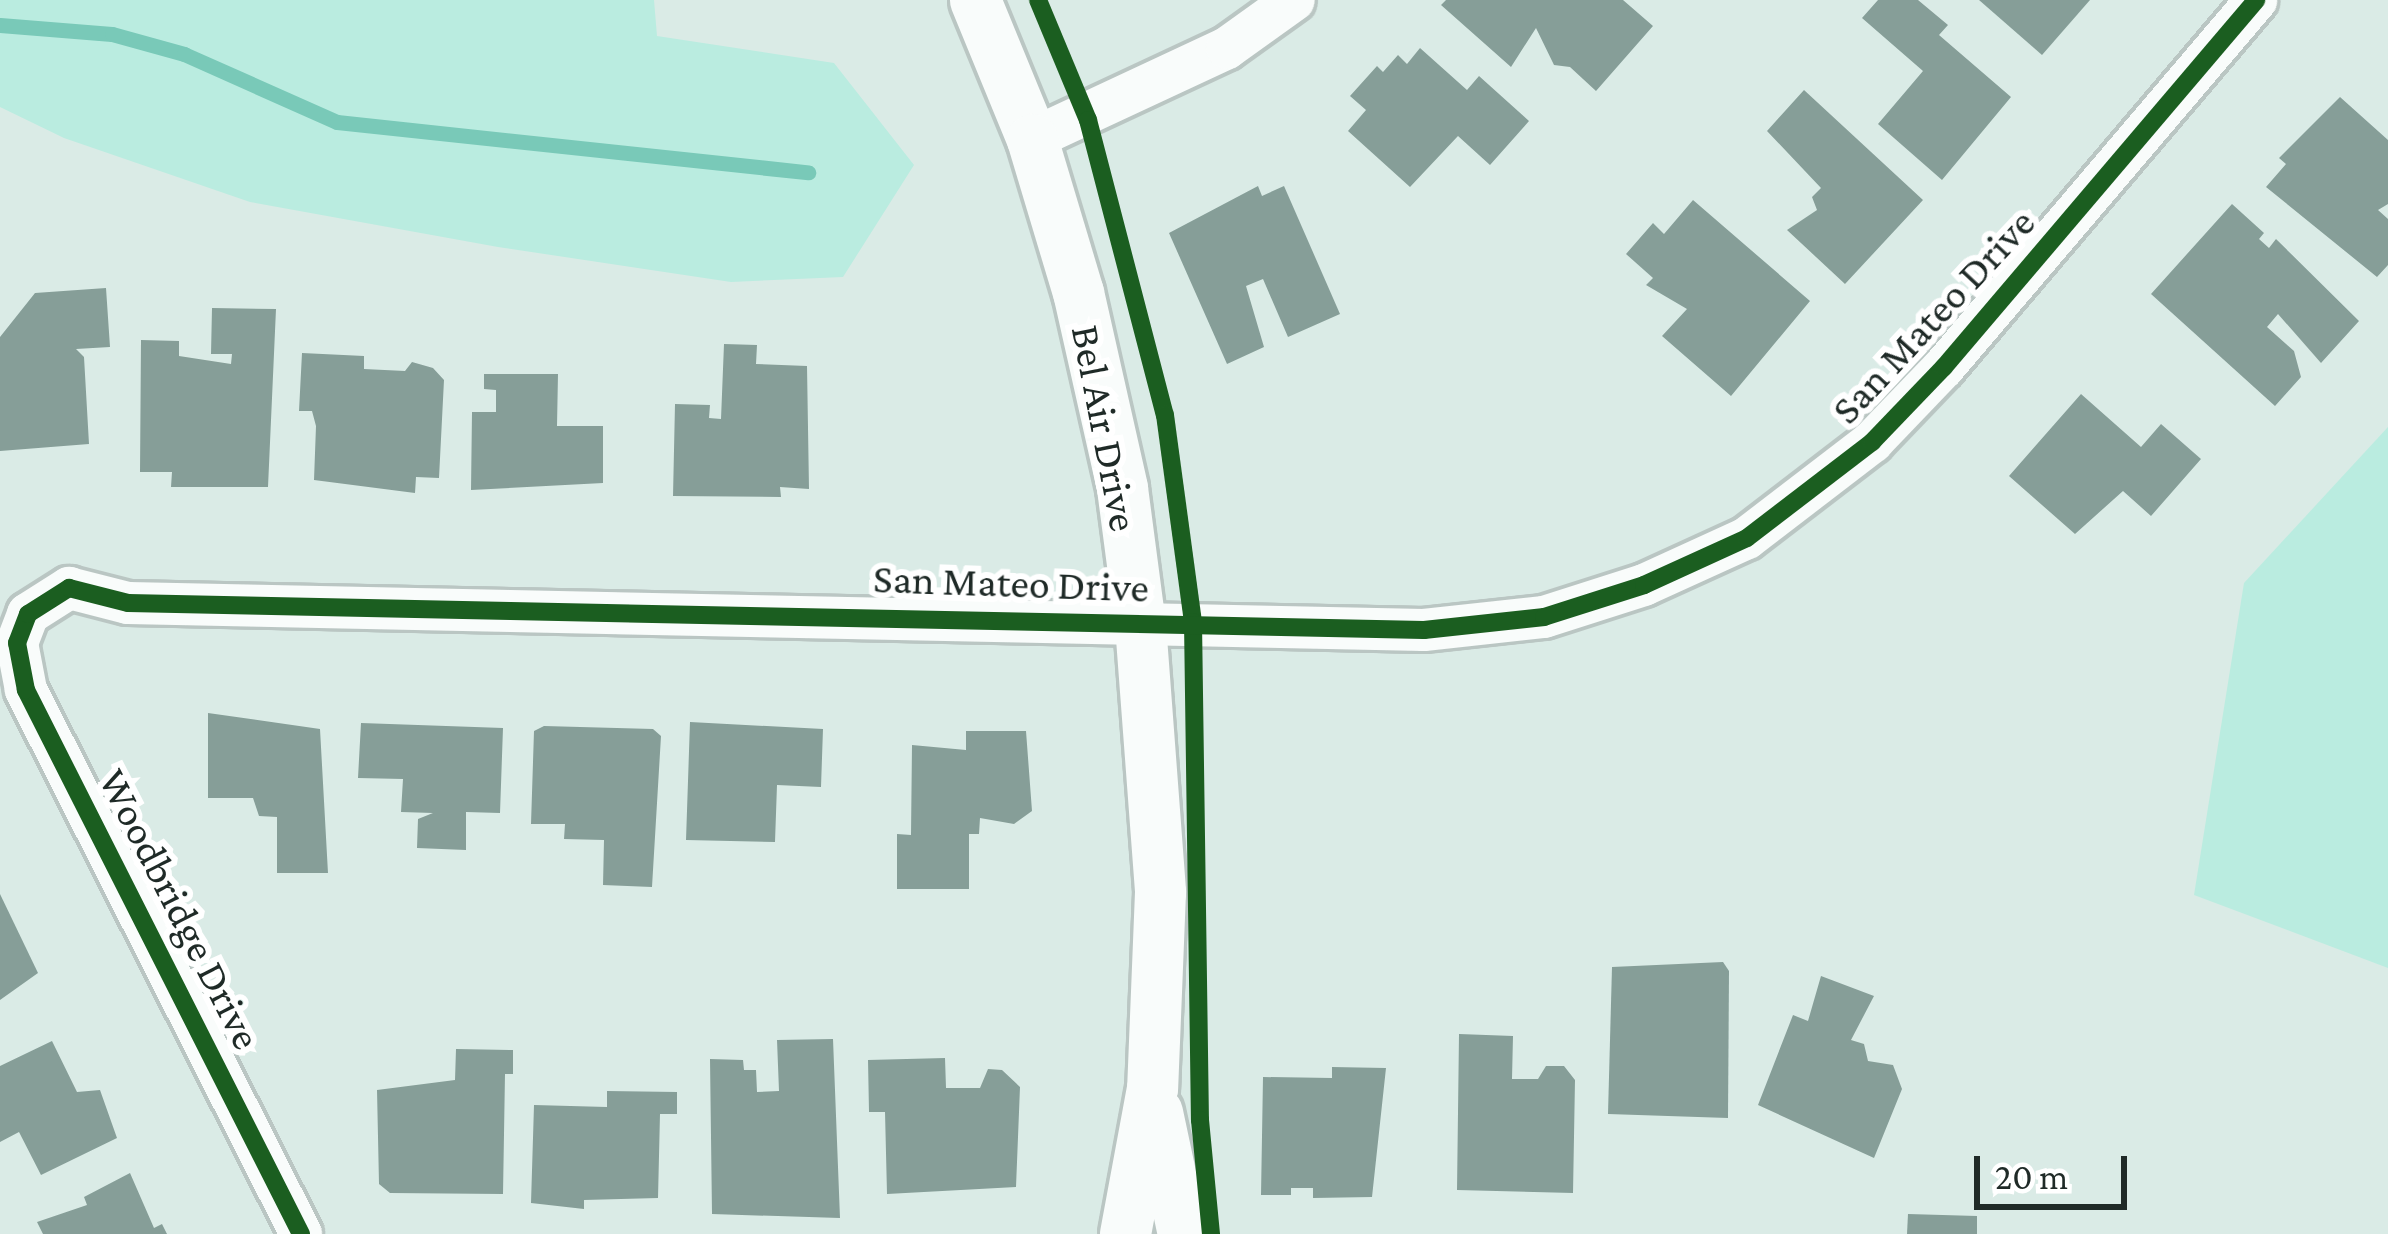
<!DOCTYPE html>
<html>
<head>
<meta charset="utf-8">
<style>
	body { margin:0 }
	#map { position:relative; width:2388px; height:1234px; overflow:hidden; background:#daebe6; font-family:"Crimson Pro",serif }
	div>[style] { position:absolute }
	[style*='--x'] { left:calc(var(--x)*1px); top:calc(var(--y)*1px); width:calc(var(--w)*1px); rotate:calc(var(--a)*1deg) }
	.green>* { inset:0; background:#baece0 }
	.stream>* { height:15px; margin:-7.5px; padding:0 7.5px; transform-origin:7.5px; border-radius:7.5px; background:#79c9b8 }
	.building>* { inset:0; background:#869e98 }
	.roads { filter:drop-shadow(3px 0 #bac6c3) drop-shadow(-3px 0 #bac6c3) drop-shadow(0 3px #bac6c3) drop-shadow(0 -3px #bac6c3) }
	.minor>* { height:42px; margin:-21px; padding:0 21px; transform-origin:21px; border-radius:21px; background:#f9fcfb }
	.tertiary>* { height:51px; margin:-25.5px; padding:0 25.5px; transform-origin:25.5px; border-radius:25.5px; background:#f9fcfb }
	.cycleway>* { height:18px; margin:-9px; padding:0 9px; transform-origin:9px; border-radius:9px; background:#1b5e20 }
	span { translate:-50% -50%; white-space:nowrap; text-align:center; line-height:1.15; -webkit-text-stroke:12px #fff; paint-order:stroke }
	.street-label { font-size:42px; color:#1f2a27 }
	.scale { position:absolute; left:1974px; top:1156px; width:153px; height:54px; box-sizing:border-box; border:6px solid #1f2a27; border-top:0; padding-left:15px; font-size:36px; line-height:42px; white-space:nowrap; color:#1f2a27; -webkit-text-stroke:9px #fff; paint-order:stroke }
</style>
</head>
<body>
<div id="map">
	<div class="green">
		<i style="clip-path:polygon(0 0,654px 0,657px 36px,834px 63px,914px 165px,843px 277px,731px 282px,498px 247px,250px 202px,64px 138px,0 107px)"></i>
		<i style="clip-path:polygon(2388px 427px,2388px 968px,2194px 895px,2244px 583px)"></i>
	</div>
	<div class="stream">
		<i style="--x:0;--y:25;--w:112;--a:4.6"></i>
		<i style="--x:112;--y:34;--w:75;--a:15.5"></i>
		<i style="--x:184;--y:54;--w:167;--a:24"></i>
		<i style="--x:337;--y:122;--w:474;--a:6.1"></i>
	</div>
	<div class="building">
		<i style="clip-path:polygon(1446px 0,1623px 0,1653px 26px,1596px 91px,1570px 67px,1554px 65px,1536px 28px,1511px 67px,1441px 5px)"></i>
		<i style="clip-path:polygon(1878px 0,1918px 0,1948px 25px,1939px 35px,2011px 97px,1942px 180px,1878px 124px,1923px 71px,1862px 18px)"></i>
		<i style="clip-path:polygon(1979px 0,2090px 0,2042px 55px)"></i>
		<i style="clip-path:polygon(1420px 48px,1467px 90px,1479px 76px,1529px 121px,1490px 165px,1458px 136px,1410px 187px,1348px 131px,1366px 110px,1350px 96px,1377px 66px,1383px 72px,1398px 55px,1407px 64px)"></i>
		<i style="clip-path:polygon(1804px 90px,1923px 200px,1845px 284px,1787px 230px,1817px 210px,1812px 197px,1821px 188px,1767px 131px)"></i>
		<i style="clip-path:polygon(2340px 97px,2388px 140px,2388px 204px,2378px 210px,2388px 219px,2388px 265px,2377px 277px,2266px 187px,2286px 164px,2279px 158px)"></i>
		<i style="clip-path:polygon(1258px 186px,1262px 196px,1284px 186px,1340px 314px,1288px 337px,1263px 279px,1246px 286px,1264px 347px,1227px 364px,1169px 233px)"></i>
		<i style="clip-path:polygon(1693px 200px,1810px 301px,1731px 396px,1662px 336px,1687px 309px,1646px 285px,1653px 278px,1626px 254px,1653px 223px,1664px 234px)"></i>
		<i style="clip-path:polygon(2232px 204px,2264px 233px,2259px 239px,2269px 248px,2276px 239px,2359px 321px,2321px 363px,2278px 314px,2267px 327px,2294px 351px,2301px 377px,2275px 406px,2151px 294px)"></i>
		<i style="clip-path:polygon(106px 288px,110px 347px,76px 349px,84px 357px,89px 444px,0 451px,0 337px,35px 293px)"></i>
		<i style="clip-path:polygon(212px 308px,276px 309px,268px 487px,171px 487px,172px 472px,140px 472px,141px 340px,179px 341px,179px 356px,231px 364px,232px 354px,211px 354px)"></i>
		<i style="clip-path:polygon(724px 344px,757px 345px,756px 364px,807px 366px,809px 489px,780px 487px,781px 497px,673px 496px,675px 404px,710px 405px,709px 418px,721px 419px)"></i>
		<i style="clip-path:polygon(302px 353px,364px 356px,364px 369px,405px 371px,412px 362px,433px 368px,444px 380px,439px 478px,416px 477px,415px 493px,314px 480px,316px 426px,312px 411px,299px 411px)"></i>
		<i style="clip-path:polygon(484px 374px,558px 374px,557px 426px,603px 426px,603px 483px,471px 490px,472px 412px,496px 412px,496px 390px,484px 389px)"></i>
		<i style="clip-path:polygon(2081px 394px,2141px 447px,2161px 424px,2201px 459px,2151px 516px,2123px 491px,2075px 534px,2009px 476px)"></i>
		<i style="clip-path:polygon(208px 713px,320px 729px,328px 873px,277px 873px,277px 817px,259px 816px,253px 798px,208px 798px)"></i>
		<i style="clip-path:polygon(690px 722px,823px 729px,821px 787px,777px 785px,775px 842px,686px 840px)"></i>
		<i style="clip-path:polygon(361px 723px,503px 728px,500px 813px,466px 812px,466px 850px,417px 848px,418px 819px,433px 813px,401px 812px,403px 779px,358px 778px)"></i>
		<i style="clip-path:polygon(544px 726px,653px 729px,661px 736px,652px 887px,603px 885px,604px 840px,564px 839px,565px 824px,531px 824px,534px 731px)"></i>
		<i style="clip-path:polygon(966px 731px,1026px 731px,1032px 811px,1014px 824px,980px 818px,979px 834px,969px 834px,969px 889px,897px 889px,897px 834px,911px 835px,912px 745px,966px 750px)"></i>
		<i style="clip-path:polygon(0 894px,38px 973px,0 1000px)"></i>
		<i style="clip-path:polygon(1723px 962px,1729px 971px,1728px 1118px,1608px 1114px,1612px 967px)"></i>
		<i style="clip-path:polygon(1821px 976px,1874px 996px,1851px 1040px,1864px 1044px,1868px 1061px,1893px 1065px,1902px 1089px,1874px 1158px,1758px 1105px,1793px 1015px,1808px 1021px)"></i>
		<i style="clip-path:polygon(1459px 1034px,1513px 1036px,1512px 1079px,1538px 1079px,1546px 1066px,1564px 1066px,1575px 1080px,1573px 1193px,1457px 1190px)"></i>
		<i style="clip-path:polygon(833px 1039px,840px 1218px,712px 1214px,710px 1059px,743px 1060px,744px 1070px,756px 1070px,757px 1092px,779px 1091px,777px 1040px)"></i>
		<i style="clip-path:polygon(52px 1041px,77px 1092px,100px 1090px,117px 1138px,41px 1175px,19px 1132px,0 1142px,0 1066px)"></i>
		<i style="clip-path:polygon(456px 1049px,513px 1050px,513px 1074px,505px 1074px,503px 1194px,390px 1193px,379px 1184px,377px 1090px,455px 1080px)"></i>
		<i style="clip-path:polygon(945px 1058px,946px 1088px,980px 1088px,988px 1069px,1002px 1070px,1020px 1087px,1016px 1187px,887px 1194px,885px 1112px,869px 1112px,868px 1060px)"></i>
		<i style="clip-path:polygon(1332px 1067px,1386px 1068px,1372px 1197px,1313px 1198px,1313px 1188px,1291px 1188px,1291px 1195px,1261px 1195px,1263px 1077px,1332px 1078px)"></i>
		<i style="clip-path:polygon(607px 1091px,677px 1092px,677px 1114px,660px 1114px,658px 1198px,584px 1200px,584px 1209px,531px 1203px,534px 1105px,607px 1107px)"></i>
		<i style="clip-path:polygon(130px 1173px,154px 1228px,162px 1224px,167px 1234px,43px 1234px,37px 1222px,87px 1205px,84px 1197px)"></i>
		<i style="clip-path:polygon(1908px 1214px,1977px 1216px,1977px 1234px,1907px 1234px)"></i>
	</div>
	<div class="roads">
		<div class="minor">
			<i style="--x:1032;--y:139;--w:215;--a:-25"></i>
			<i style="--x:1227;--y:48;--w:82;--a:-35.6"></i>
			<i style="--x:301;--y:1234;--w:610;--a:-116.82"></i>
			<i style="--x:26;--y:690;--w:48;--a:-100.8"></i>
			<i style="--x:17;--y:643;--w:31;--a:-69"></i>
			<i style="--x:28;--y:614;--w:49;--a:-32.4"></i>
			<i style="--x:69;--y:588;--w:61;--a:14.3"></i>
			<i style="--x:128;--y:603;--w:1296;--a:1.19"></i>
			<i style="--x:1424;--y:630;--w:121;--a:-6.2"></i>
			<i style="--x:1544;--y:617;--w:105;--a:-17.7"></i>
			<i style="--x:1644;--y:585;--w:113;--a:-24.5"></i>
			<i style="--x:1747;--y:538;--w:158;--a:-37.5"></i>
			<i style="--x:1872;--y:442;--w:104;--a:-46.2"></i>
			<i style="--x:1944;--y:367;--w:482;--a:-49.6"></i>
		</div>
		<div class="tertiary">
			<i style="--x:975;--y:0;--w:150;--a:67.7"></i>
			<i style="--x:1032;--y:139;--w:160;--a:73.3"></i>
			<i style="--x:1078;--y:292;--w:201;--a:77.3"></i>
			<i style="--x:1122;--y:488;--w:137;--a:82.5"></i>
			<i style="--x:1140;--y:624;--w:269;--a:85.7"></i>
			<i style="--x:1160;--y:892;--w:196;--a:92.3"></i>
			<i style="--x:1152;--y:1088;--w:148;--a:100.5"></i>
			<i style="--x:1157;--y:1112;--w:125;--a:78"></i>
		</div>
	</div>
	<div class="cycleway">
		<i style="--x:1038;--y:0;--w:130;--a:67.4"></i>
		<i style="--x:1088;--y:120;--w:305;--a:75.4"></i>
		<i style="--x:1165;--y:415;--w:209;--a:82.3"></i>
		<i style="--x:1193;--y:622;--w:498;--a:89.2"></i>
		<i style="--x:1200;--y:1120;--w:115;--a:84.5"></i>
		<i style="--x:301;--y:1234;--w:610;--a:-116.82"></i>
		<i style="--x:26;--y:690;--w:48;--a:-100.8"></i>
		<i style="--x:17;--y:643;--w:31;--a:-69"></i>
		<i style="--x:28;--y:614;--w:49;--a:-32.4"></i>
		<i style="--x:69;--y:588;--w:61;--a:14.3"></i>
		<i style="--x:128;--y:603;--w:1296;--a:1.19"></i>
		<i style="--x:1424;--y:630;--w:121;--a:-6.2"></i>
		<i style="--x:1544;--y:617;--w:105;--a:-17.7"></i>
		<i style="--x:1644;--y:585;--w:113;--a:-24.5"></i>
		<i style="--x:1747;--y:538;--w:158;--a:-37.5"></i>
		<i style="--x:1872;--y:442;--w:104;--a:-46.2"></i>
		<i style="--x:1944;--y:367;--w:482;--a:-49.6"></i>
	</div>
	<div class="street-label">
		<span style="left:1933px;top:316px;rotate:-47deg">San Mateo Drive</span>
		<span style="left:1105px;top:428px;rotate:79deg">Bel Air Drive</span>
		<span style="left:1011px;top:583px;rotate:2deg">San Mateo Drive</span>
		<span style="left:180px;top:909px;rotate:63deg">Woodbridge Drive</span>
	</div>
	<div class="scale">20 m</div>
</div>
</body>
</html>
